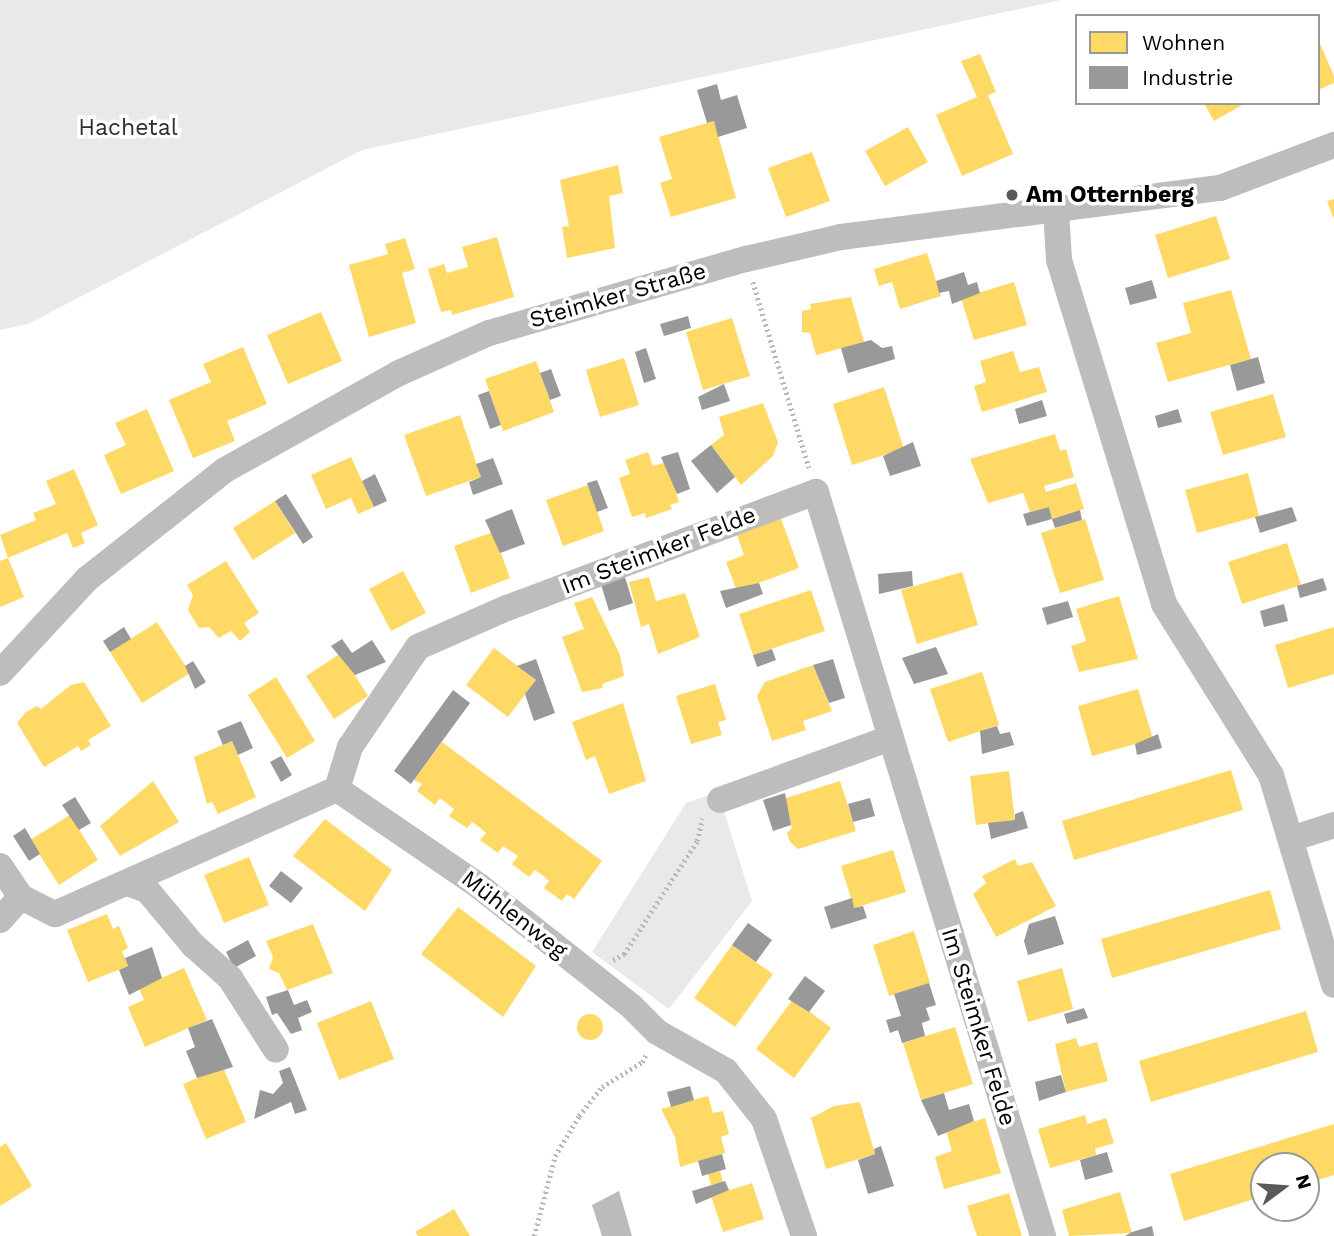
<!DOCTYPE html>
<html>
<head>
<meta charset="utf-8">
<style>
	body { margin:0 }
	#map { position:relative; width:1334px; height:1236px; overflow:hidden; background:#fff; font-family:"Work Sans",sans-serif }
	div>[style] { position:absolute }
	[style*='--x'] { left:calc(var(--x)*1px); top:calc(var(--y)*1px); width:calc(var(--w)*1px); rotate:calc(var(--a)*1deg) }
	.green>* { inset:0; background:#e9e9e9 }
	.water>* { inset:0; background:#bbb }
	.homes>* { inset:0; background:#ffd966 }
	.round { border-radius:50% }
	.industry>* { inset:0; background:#999 }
	.path>* { height:4.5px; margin-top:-2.25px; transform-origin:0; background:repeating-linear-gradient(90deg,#b8b8b8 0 2px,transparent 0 5.5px) }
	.street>* { height:26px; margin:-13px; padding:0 13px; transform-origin:13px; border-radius:13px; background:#bdbdbd }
	.dots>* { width:19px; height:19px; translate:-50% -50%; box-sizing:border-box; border:4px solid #fff; border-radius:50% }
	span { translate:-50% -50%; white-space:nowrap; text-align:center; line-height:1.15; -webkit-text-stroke:7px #fff; paint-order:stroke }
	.park-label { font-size:23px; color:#2e2e2e }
	.poi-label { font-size:23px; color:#000; font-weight:700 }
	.left { translate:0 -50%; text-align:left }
	.street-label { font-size:23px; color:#000 }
	.legend { position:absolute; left:1075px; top:14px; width:245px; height:91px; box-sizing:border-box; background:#fff; border:2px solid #999; margin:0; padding:9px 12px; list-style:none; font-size:21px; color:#000 }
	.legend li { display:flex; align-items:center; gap:14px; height:35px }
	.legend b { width:35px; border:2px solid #999 }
	.north { position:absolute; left:1250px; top:1152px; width:70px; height:70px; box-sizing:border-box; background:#fff; border:2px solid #999; border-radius:50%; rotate:74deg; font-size:19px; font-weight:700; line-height:28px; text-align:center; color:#000 }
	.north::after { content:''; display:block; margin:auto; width:24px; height:32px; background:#595959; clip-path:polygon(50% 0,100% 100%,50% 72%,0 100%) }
</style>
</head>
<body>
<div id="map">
	<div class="green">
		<i style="clip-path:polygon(0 0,1061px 0,362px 150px,28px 324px,0 330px)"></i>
		<i style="clip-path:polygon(718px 792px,752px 901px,669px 1009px,592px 952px,686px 803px)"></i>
	</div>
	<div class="water">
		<i style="clip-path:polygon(619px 1191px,632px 1236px,602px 1236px,592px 1205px)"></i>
	</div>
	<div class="homes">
		<i style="clip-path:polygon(1318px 39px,1334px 76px,1334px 83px,1318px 90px)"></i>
		<i style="clip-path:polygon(980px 54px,996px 92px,988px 95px,1013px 154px,962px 176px,936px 115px,977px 97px,961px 61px)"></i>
		<i style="clip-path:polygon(1204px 103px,1246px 103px,1214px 121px)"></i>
		<i style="clip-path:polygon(714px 121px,736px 198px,671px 217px,660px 183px,672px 179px,659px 137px)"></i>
		<i style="clip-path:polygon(908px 127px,928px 162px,885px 186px,865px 151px)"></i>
		<i style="clip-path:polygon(812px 152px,830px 201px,786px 217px,768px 168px)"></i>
		<i style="clip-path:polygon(618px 165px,623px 193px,609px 196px,615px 248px,567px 258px,562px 227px,569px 226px,560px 180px)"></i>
		<i style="clip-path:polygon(1334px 199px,1334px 219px,1327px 201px)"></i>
		<i style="clip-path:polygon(1216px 216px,1230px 259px,1168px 278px,1155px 235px)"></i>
		<i style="clip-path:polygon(497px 237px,514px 297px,452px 315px,451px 310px,441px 312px,428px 269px,444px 264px,447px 273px,468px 267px,462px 247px)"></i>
		<i style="clip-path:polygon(405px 238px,415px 269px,402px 273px,416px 323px,369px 337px,349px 265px,388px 254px,385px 244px)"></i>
		<i style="clip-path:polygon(927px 253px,941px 296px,900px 309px,892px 282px,879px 286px,874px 269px)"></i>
		<i style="clip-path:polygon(1014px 282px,1027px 325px,974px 340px,961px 298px)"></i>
		<i style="clip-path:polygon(1231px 290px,1251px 359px,1168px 382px,1156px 343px,1191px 333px,1183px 303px)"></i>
		<i style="clip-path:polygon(851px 297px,864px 342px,816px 355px,810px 333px,802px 332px,802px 311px,811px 309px,810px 304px)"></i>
		<i style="clip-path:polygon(321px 312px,342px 361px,288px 384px,267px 335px)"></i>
		<i style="clip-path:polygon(732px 318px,750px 376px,703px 390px,686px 332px)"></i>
		<i style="clip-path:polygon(243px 347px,267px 404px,227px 421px,235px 441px,193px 458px,169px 400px,211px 382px,203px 364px)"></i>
		<i style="clip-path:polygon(1013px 351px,1020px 372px,1039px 367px,1047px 392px,982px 412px,974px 386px,986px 382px,980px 361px)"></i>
		<i style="clip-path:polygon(624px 358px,639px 405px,600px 417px,586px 370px)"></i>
		<i style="clip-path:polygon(536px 361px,554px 412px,503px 431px,485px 379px)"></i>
		<i style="clip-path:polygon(884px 387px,904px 449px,852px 465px,833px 404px)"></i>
		<i style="clip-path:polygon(1273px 394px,1286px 437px,1223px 455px,1210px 412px)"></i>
		<i style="clip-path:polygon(763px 403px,778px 442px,773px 456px,741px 485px,711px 445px,724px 435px,719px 417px)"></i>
		<i style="clip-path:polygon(147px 409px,174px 471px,121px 494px,104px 455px,126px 445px,115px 423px)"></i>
		<i style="clip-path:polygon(460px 415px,481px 477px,426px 496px,404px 435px)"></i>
		<i style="clip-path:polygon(1055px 434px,1060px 451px,1066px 449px,1074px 477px,1044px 486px,1046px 492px,1076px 483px,1084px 509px,1052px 519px,1049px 507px,1030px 512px,1023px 493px,988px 503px,970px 459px)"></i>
		<i style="clip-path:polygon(648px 452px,653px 466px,666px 462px,679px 502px,670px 505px,672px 509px,646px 518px,645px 513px,632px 517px,619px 478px,630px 474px,625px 460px)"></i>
		<i style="clip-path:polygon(351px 457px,374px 507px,358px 514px,351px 498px,326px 509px,311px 475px)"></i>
		<i style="clip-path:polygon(74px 469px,98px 525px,81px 533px,85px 543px,73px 548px,67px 533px,8px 558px,0 535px,36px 520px,33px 513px,56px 504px,46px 481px)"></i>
		<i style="clip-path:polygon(1248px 473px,1259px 516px,1197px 533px,1185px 490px)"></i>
		<i style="clip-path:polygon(588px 485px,604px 531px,563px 546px,546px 500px)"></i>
		<i style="clip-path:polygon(275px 501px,295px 533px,253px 560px,233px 528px)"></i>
		<i style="clip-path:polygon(780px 516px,799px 568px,737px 591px,726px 562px,744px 555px,736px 532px)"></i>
		<i style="clip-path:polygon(1085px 519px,1104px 580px,1060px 593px,1041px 533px)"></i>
		<i style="clip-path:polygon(493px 532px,510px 578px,471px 593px,454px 546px)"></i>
		<i style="clip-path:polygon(1287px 543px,1301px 585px,1242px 604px,1228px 562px)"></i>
		<i style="clip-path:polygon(8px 558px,24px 597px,0 607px,0 561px)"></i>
		<i style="clip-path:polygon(226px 561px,259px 613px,244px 623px,250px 632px,240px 641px,231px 631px,219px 638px,209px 627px,199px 628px,188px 610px,193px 595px,187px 585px)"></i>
		<i style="clip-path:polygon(403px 571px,426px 613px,391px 631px,369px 589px)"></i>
		<i style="clip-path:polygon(962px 572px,978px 625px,917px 644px,901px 590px)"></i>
		<i style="clip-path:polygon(649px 577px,656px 601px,685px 593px,700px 637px,658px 654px,649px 624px,641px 627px,629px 582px)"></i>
		<i style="clip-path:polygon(811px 590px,825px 631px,753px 655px,739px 614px)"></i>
		<i style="clip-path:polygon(1119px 596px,1138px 659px,1079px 672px,1071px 646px,1086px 641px,1076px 609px)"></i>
		<i style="clip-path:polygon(592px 597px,620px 655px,624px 676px,602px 684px,603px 688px,582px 692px,562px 637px,584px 629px,574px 603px)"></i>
		<i style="clip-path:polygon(157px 622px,190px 673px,142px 703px,110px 652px)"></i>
		<i style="clip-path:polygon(1334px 627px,1334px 674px,1288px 688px,1275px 645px)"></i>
		<i style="clip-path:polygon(494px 648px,536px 680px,508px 717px,466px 685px)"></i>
		<i style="clip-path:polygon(341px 653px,368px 696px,334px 719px,306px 676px)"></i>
		<i style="clip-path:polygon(813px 665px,832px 711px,803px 721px,806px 730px,772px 741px,757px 696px,765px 682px)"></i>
		<i style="clip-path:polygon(982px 672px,999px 725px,948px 742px,930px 689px)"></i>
		<i style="clip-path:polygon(276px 677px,315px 741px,287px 758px,248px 695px)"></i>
		<i style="clip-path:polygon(84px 682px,111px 726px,88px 740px,91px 745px,81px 751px,78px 746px,44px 767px,17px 723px,26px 712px,37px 706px,41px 709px,71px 685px)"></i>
		<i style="clip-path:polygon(715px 684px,726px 720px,718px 722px,722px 735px,691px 744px,676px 696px)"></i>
		<i style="clip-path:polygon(1138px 689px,1153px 739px,1092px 756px,1078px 706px)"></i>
		<i style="clip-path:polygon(623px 703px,646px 781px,609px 794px,595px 756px,586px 760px,572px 722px)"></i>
		<i style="clip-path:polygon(232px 741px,256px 797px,218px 814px,212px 802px,207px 804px,194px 757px)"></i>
		<i style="clip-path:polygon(442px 742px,602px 861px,574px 899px,567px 894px,562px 901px,544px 888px,549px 881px,541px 874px,535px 870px,529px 877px,512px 864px,518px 856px,503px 846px,498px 853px,480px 840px,486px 833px,478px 826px,472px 822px,467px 828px,449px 816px,454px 809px,440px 798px,435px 805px,417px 791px,422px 784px,414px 780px)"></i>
		<i style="clip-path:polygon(1231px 770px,1243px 810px,1074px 860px,1062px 821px)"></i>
		<i style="clip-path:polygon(1009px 771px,1015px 820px,976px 825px,970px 776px)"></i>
		<i style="clip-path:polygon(153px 781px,179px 822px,120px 856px,100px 826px)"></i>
		<i style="clip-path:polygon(840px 781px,856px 831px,798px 849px,790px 842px,787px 833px,792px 828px,783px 799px)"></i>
		<i style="clip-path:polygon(70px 815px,98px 860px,59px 885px,30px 840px)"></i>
		<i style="clip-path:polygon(325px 819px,392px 870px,365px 911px,293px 856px)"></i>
		<i style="clip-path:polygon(893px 850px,906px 892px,854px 908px,841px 866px)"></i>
		<i style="clip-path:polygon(249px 857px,269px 905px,224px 923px,204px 875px)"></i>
		<i style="clip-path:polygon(1015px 859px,1018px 866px,1032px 862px,1056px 906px,996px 937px,973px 894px,986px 883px,982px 876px)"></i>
		<i style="clip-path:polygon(1270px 890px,1281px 929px,1112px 978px,1101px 939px)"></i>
		<i style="clip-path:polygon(458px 907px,536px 966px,503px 1017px,421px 954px)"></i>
		<i style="clip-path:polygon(107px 914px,113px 929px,119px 926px,128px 948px,122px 951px,128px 966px,88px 982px,67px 930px)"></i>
		<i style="clip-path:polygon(313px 924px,333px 973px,287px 990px,279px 973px,269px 969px,273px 957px,266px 941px)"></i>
		<i style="clip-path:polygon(914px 931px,930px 983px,889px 996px,873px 945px)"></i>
		<i style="clip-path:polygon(732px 945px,773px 974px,735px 1027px,694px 998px)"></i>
		<i style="clip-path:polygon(184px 968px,207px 1020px,145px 1047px,128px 1007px,144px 1000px,139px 988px)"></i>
		<i style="clip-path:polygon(1062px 968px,1073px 1009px,1028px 1022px,1017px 981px)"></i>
		<i style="clip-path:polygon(793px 999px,831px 1028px,794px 1078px,756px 1049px)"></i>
		<i style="clip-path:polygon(371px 1001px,394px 1059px,339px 1080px,317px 1023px)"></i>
		<i style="clip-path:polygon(1306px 1011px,1318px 1052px,1151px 1102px,1139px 1061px)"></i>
		<i class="round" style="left:577px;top:1014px;width:26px;height:26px"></i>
		<i style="clip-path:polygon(955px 1027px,973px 1084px,921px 1100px,903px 1043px)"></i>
		<i style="clip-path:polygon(1076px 1038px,1079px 1047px,1097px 1042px,1108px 1081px,1066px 1092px,1055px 1044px)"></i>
		<i style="clip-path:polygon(223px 1067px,246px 1122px,206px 1139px,183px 1084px)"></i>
		<i style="clip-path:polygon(708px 1096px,713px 1113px,723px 1111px,729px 1134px,721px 1137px,725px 1153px,680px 1167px,675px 1137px,661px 1109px)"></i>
		<i style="clip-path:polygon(860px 1102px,875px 1154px,826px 1169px,811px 1118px,834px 1106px)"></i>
		<i style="clip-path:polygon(1085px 1115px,1087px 1124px,1106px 1118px,1114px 1143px,1095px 1149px,1096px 1155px,1050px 1168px,1038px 1129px)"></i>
		<i style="clip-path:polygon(985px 1118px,1001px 1173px,944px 1189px,935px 1157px,952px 1151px,946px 1130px)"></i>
		<i style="clip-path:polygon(1334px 1124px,1334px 1175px,1306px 1184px,1306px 1166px,1264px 1166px,1264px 1196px,1184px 1221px,1170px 1174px)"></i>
		<i style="clip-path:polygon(6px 1143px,32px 1186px,0 1206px,0 1147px)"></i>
		<i style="clip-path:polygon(720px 1171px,723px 1182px,711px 1185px,708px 1174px)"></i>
		<i style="clip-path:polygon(752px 1183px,764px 1219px,723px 1232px,711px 1196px)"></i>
		<i style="clip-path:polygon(1120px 1192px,1132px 1233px,1069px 1236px,1062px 1210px)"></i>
		<i style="clip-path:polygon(1009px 1193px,1022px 1236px,977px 1236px,967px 1206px)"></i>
		<i style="clip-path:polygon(454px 1209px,470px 1236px,418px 1236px,415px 1232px)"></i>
	</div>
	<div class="industry">
		<i style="clip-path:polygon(717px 84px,721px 100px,737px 95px,747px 128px,718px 137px,714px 121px,707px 123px,697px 90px)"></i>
		<i style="clip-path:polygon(964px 272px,968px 285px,977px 282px,980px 293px,952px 304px,949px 291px,939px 293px,936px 281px)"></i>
		<i style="clip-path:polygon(1152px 280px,1157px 298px,1130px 305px,1125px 288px)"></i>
		<i style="clip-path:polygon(688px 316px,691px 328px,664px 336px,660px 324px)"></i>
		<i style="clip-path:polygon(871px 340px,882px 348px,892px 346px,895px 359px,848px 373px,841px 348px)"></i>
		<i style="clip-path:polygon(646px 348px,656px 379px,644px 383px,635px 352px)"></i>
		<i style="clip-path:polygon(1258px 357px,1265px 383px,1237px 391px,1230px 365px)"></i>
		<i style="clip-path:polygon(551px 369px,561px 396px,550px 400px,540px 373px)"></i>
		<i style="clip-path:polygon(724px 384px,730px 401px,702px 410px,698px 397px)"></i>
		<i style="clip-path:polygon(489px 391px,501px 425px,490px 429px,478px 395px)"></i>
		<i style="clip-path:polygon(1042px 400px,1047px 416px,1019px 424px,1015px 409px)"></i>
		<i style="clip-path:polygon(1178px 409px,1182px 422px,1158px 428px,1155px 416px)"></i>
		<i style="clip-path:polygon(913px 442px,921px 466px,890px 476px,883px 456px)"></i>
		<i style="clip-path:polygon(711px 445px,735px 477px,717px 493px,691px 461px)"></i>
		<i style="clip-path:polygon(678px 452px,690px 489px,677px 494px,661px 457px)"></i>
		<i style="clip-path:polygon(493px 458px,503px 484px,473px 495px,469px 482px,481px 477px,476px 464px)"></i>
		<i style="clip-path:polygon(375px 474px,387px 501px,374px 507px,362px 481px)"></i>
		<i style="clip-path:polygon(597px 480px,608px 508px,597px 512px,587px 483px)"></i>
		<i style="clip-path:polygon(286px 494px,313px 537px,303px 544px,275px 501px)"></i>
		<i style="clip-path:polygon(1049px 507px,1052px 519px,1080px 510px,1082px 520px,1055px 528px,1052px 519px,1027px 526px,1023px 514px)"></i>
		<i style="clip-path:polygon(1292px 507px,1297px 521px,1260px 533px,1255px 517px)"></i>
		<i style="clip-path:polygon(512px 509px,525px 544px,500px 553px,485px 520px)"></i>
		<i style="clip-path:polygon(912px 571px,913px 586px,879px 594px,878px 574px)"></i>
		<i style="clip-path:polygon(624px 574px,633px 603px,609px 611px,600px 581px)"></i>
		<i style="clip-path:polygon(1323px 578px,1327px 590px,1300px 598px,1297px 586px)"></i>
		<i style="clip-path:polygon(759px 583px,763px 594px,726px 608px,720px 591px)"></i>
		<i style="clip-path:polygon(1068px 601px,1073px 617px,1047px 625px,1042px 608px)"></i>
		<i style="clip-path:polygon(1284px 604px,1288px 621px,1264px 627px,1260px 611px)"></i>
		<i style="clip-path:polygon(124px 627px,131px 639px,110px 652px,103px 641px)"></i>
		<i style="clip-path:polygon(342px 639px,352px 653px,372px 640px,386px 662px,355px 675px,331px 646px)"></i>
		<i style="clip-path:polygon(936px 647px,948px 674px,914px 684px,902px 658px)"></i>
		<i style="clip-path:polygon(772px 649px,776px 660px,757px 667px,753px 655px)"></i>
		<i style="clip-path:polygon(536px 659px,555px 713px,534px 721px,525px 694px,536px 680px,517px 666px)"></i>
		<i style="clip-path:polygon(833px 659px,845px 698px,829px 703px,813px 665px)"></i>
		<i style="clip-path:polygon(193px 661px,206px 682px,195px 689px,185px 666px)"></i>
		<i style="clip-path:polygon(453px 690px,470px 703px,411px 784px,394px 771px)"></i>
		<i style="clip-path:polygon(241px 721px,253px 748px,238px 755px,232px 741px,223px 745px,217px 731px)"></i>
		<i style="clip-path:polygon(997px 726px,1000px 734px,1010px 732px,1014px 745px,982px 754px,980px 731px)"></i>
		<i style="clip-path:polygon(1158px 734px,1162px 748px,1137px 755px,1135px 744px)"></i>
		<i style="clip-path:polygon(281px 756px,292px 775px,281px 782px,270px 762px)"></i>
		<i style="clip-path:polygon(785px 793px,791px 825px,773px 831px,763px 800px)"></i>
		<i style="clip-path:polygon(75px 797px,91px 823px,79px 830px,62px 805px)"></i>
		<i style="clip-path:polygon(870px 798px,875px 816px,853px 822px,848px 804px)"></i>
		<i style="clip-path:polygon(1023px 811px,1028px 828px,991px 839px,988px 823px,1015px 820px,1015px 814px)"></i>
		<i style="clip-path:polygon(25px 828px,40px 854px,29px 861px,13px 836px)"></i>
		<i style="clip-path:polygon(281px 871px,303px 888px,291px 903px,269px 886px)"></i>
		<i style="clip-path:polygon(852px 898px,854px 908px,863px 906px,867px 918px,831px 929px,824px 907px)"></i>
		<i style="clip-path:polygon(1055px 916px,1064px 944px,1028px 955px,1024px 941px,1029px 924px)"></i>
		<i style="clip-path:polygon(748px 923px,772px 940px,756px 962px,732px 945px)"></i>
		<i style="clip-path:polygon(248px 940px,256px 956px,234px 968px,226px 952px)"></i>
		<i style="clip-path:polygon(152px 947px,162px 978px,129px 995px,119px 970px,128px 966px,125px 958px)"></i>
		<i style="clip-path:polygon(805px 976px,825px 991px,809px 1012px,788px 999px)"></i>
		<i style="clip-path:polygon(929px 983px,936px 1005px,926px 1008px,930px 1020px,922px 1023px,925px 1036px,902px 1043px,898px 1030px,890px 1033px,886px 1020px,901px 1016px,894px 994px)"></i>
		<i style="clip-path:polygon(288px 990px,294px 1005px,307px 1000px,312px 1012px,298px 1018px,302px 1030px,291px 1034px,277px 1013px,272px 1015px,266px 997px)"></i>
		<i style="clip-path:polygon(1084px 1008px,1088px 1018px,1067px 1024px,1064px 1014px)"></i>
		<i style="clip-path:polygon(212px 1019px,233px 1067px,197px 1078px,186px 1051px,195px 1047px,188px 1028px)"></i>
		<i style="clip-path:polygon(290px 1067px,307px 1110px,295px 1114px,291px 1102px,254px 1119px,260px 1090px,273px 1094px,283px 1083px,279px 1071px)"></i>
		<i style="clip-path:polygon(1061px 1075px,1066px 1092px,1039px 1101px,1035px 1082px)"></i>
		<i style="clip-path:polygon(690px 1086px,694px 1100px,671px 1107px,667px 1092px)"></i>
		<i style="clip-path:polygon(944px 1093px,949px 1110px,969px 1104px,974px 1121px,938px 1136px,921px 1100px)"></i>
		<i style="clip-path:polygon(881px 1146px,894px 1186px,868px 1194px,858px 1160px,875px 1154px,874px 1149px)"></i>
		<i style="clip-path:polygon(1107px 1152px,1113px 1172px,1085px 1180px,1080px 1160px)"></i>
		<i style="clip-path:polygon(722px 1154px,726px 1169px,702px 1176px,698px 1161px)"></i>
		<i style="clip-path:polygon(725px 1181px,729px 1190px,696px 1204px,692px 1191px)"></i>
		<i style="clip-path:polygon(1152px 1226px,1154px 1236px,1125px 1236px,1132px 1232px)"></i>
	</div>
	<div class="path">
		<i style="--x:753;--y:282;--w:194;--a:73.2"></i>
		<i style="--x:613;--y:960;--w:13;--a:-29"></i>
		<i style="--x:624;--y:954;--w:135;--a:-57.1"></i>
		<i style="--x:697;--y:841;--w:23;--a:-77"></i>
		<i style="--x:534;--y:1236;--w:83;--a:-75.3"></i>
		<i style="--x:555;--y:1156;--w:47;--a:-59"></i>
		<i style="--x:579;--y:1116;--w:37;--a:-52"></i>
		<i style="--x:602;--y:1087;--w:47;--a:-32"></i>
		<i style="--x:642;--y:1062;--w:8;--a:-60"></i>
	</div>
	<div class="street">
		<i style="--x:1056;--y:209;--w:51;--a:86.6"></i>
		<i style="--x:1059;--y:260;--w:360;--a:73"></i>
		<i style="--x:1164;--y:604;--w:202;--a:58"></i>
		<i style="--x:1271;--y:775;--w:219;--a:73.3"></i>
		<i style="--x:0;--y:673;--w:128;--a:-47.2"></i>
		<i style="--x:87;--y:579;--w:176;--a:-38.3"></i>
		<i style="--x:225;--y:470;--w:199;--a:-29.1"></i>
		<i style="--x:399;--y:373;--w:98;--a:-24"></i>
		<i style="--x:489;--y:333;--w:267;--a:-16.1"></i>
		<i style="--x:746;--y:259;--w:98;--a:-13"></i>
		<i style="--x:841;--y:237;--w:382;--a:-7.4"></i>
		<i style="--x:1220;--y:188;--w:122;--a:-20.7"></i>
		<i style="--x:337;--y:789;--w:44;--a:-72.8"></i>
		<i style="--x:350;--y:747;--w:121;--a:-55.8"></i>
		<i style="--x:418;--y:647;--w:97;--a:-23.7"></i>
		<i style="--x:507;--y:608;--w:330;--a:-20.6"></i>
		<i style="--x:816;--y:492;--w:778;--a:73.03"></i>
		<i style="--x:720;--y:800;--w:179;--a:-20"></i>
		<i style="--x:1291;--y:839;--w:45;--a:-18"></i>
		<i style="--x:0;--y:866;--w:37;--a:56"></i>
		<i style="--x:21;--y:897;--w:38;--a:27"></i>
		<i style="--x:55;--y:914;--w:308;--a:-23.9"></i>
		<i style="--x:337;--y:789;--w:172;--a:34.3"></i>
		<i style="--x:479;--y:886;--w:194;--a:38.3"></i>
		<i style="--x:631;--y:1006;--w:37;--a:45"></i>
		<i style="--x:657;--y:1032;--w:79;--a:29.5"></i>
		<i style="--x:726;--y:1071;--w:61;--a:51.6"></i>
		<i style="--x:764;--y:1119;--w:124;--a:71.1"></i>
		<i style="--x:127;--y:883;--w:21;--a:19"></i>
		<i style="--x:147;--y:890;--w:72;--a:50.1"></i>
		<i style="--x:193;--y:945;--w:50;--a:41.7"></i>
		<i style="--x:230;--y:978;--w:85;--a:57.4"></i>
		<i style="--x:0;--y:920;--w:31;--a:-48"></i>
	</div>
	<div class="dots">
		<i style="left:1012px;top:195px;background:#595959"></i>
	</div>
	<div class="park-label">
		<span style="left:128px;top:128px">Hachetal</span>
	</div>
	<div class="poi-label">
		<span class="left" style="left:1026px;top:195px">Am Otternberg</span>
	</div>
	<div class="street-label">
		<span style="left:618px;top:296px;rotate:-16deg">Steimker Straße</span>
		<span style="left:659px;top:551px;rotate:-21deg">Im Steimker Felde</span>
		<span style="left:514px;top:915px;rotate:38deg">Mühlenweg</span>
		<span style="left:978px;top:1027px;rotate:73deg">Im Steimker Felde</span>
	</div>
	<ul class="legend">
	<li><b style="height:19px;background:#ffd966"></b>Wohnen</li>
	<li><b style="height:19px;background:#999"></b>Industrie</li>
	</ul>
	<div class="north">N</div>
</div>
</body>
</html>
